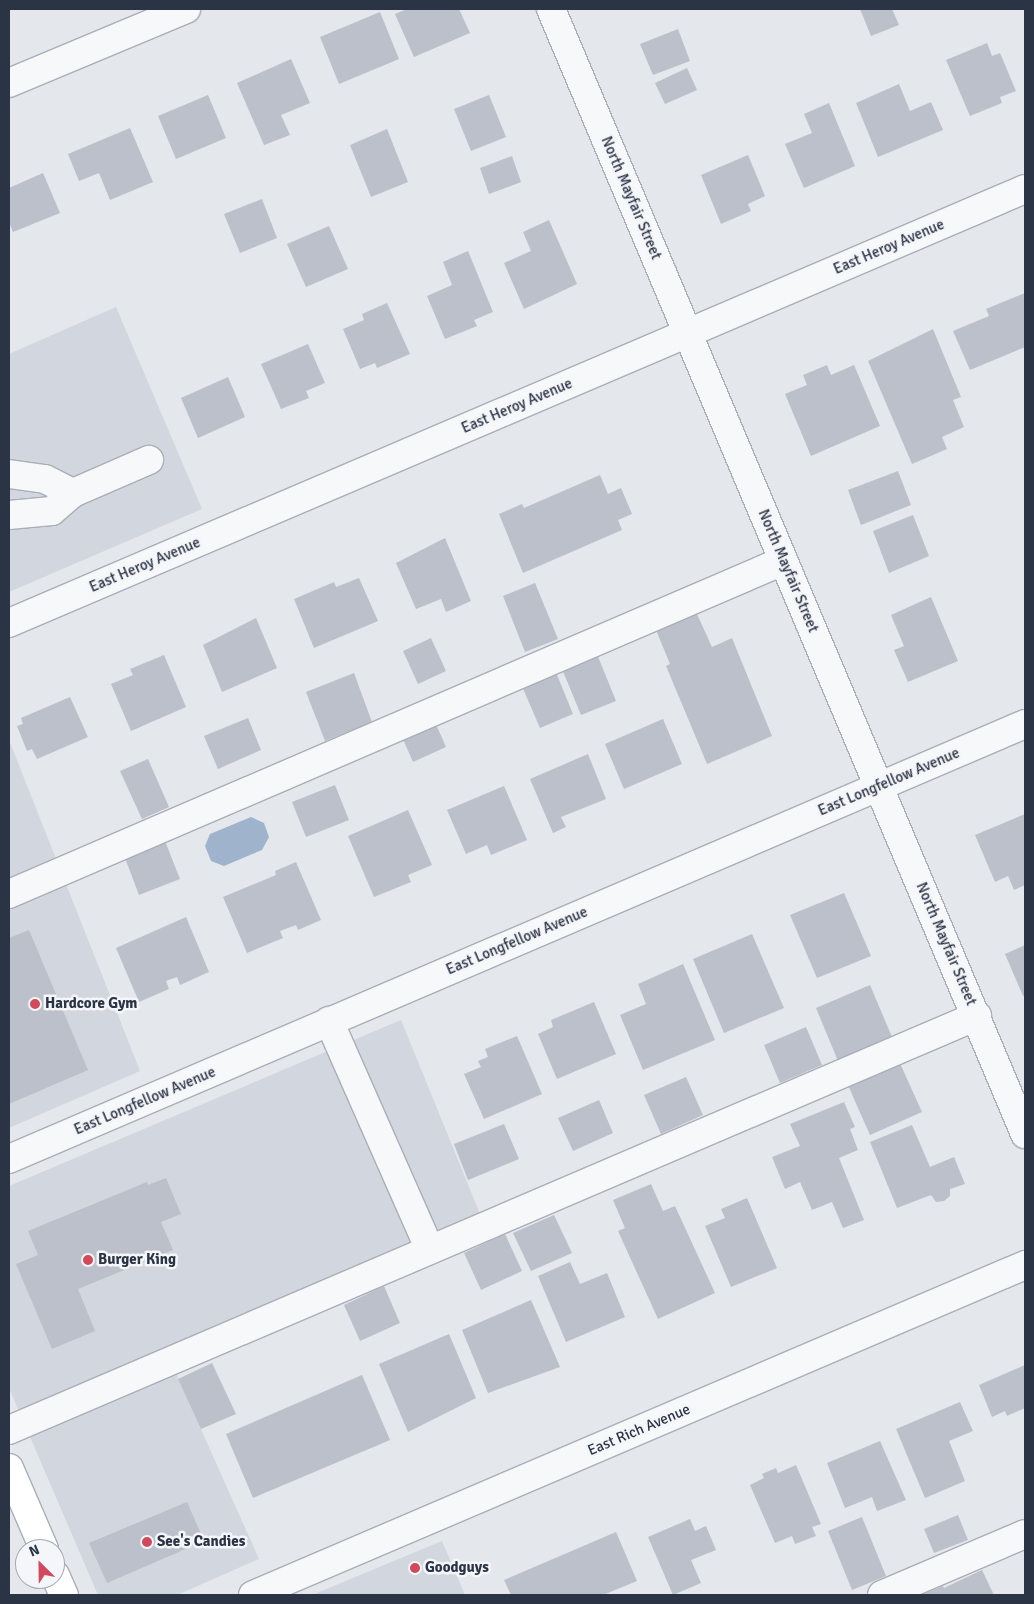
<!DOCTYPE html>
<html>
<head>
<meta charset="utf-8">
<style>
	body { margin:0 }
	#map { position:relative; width:1034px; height:1604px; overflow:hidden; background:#e4e7ec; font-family:Signika,sans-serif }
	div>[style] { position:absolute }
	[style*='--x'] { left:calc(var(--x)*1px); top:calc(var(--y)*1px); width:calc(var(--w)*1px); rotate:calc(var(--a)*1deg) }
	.built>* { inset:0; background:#d2d6de }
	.water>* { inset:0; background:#9fb4cc }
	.building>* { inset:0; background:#bbc0ca }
	.roads { filter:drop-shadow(1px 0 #a9aeb7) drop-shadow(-1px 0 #a9aeb7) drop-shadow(0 1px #a9aeb7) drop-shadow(0 -1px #a9aeb7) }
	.minor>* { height:28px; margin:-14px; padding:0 14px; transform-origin:14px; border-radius:14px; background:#f7f8fa }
	.major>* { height:28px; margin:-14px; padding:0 14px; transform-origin:14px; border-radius:14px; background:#fff }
	.dots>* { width:14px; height:14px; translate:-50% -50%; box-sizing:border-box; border:2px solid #f4f6f9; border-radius:50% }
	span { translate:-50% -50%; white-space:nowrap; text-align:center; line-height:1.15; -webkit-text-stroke:5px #f4f6f9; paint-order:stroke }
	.street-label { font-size:15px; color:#2b3445 }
	.poi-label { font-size:15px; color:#2b3445; font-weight:700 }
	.left { translate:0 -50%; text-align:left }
	.frame { position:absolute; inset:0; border:10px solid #2b3445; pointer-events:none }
	.north { position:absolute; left:15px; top:1539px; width:50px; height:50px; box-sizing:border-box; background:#f4f6f9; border:1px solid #a4a8b1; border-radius:50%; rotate:337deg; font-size:14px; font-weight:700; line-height:20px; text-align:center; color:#2b3445 }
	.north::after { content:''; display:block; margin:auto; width:18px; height:22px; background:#d1495b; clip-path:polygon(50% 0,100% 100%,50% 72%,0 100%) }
</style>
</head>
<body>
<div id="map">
	<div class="built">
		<i style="clip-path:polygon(116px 307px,202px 509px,9px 592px,9px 354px)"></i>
		<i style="clip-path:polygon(9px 740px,140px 1071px,9px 1128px)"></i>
		<i style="clip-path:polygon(401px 1020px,489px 1236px,174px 1369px,259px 1559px,177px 1595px,98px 1595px,9px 1388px,9px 1186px)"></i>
		<i style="clip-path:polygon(442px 1541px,465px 1595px,312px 1595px)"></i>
	</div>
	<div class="water">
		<i style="clip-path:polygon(251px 817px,264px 823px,269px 837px,262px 850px,224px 866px,211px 861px,205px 846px,210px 834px)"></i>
	</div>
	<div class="building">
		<i style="clip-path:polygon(407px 9px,459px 9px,470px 33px,414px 57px,395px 14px)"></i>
		<i style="clip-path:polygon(860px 9px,892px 9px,899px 25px,871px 36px)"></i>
		<i style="clip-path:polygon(380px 12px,399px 59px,339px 84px,320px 37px)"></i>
		<i style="clip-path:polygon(678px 29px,690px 61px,653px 75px,640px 44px)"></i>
		<i style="clip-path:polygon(987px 43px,992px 56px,1000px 53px,1016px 91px,1000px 97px,1002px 103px,970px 116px,946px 60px)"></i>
		<i style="clip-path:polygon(291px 59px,310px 103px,281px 115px,290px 135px,264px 145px,237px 83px)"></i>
		<i style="clip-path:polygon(687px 68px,697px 90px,665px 104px,655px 83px)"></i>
		<i style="clip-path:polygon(899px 84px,910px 111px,931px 102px,943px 130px,878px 157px,856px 103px)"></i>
		<i style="clip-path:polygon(208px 95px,226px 138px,176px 159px,158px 116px)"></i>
		<i style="clip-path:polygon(489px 95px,506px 137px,471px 151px,454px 109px)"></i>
		<i style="clip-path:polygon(829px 103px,855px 166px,804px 188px,785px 144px,812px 133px,804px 114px)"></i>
		<i style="clip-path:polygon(130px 128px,153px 182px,110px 200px,99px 173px,79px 181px,68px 154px)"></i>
		<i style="clip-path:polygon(387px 129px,408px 182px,371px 197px,350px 145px)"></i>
		<i style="clip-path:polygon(748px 155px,765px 196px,748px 204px,751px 211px,721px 224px,701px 175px)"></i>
		<i style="clip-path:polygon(512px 156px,521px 182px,489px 194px,480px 168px)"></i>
		<i style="clip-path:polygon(43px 173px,60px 213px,13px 232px,9px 222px,9px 188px)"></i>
		<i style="clip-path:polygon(262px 199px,277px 238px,240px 253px,224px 214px)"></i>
		<i style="clip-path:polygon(549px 220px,577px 284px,524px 309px,504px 263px,531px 251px,523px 232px)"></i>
		<i style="clip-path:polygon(329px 226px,348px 269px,306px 287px,287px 244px)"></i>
		<i style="clip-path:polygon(468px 251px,493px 312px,474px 320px,477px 326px,445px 339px,427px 296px,452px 285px,443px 262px)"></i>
		<i style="clip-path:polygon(1025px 293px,1025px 347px,970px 370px,953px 331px,989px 316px,986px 309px)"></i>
		<i style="clip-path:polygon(387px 303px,410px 354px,377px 368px,375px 363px,360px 369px,343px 329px,364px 320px,362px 314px)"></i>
		<i style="clip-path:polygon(933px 329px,961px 397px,953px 400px,964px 427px,942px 437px,947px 449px,912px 464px,868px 361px)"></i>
		<i style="clip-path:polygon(308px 344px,325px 383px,306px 391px,309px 398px,281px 409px,261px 364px)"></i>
		<i style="clip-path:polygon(827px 365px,831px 375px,854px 365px,880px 426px,811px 456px,785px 394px,807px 385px,803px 375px)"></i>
		<i style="clip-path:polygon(228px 377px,245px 417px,198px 438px,181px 398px)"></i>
		<i style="clip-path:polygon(898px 471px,911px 505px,861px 525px,848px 490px)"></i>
		<i style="clip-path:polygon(600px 475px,608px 494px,621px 488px,632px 514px,618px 520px,622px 530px,523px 573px,499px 514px,522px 504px,524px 508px)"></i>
		<i style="clip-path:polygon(913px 515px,929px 556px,889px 573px,873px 531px)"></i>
		<i style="clip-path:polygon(445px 538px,471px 601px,446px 612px,441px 599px,416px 609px,396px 563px)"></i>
		<i style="clip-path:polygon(359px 578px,378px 621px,314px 648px,294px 599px,334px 582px,336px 587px)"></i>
		<i style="clip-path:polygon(535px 583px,558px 639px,525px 652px,503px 596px)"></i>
		<i style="clip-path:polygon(931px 597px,958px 661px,908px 682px,894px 650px,904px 646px,891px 615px)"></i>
		<i style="clip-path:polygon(697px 614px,712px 647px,732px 638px,772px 736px,707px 764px,666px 666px,670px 664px,656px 630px)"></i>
		<i style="clip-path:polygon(256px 618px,277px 668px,222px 692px,203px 645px)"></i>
		<i style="clip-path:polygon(431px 638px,446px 671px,418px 684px,403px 651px)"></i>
		<i style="clip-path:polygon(597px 654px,616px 701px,581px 715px,562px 669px)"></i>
		<i style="clip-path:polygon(164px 655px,186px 707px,131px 731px,111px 684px,133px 675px,130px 669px)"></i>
		<i style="clip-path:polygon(555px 670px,573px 714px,540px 728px,521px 684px)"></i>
		<i style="clip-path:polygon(354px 673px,372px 722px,325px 741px,306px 692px)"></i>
		<i style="clip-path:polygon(70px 697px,88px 737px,37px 759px,32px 749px,27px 751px,17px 726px,23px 724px,21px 718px)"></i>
		<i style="clip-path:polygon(248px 718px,261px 750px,218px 769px,204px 736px)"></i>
		<i style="clip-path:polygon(663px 719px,682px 764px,624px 789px,605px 744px)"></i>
		<i style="clip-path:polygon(435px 722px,446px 747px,413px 762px,402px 737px)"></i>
		<i style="clip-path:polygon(588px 754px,606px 799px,561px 817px,566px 827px,553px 833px,530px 779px)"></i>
		<i style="clip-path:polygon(148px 759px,169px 807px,142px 819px,120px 771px)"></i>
		<i style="clip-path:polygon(335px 785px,349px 820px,306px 837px,292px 802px)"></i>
		<i style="clip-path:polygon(504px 786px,527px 840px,491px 855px,487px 845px,466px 854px,447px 810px)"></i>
		<i style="clip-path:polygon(408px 810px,432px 865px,408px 875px,411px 882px,374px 897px,348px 836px)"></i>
		<i style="clip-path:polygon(1025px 814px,1025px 885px,1014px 890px,1008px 876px,995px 882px,975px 835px)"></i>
		<i style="clip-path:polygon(165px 841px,180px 879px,139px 895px,125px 858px)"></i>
		<i style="clip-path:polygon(296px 862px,321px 920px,298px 930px,296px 925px,280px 931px,283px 938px,247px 953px,223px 897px,276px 875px,275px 871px)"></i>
		<i style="clip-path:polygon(844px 893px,871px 956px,817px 978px,790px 915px)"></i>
		<i style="clip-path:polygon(186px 917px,209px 972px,180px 985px,177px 977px,166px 981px,169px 989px,139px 1002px,116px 948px)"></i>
		<i style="clip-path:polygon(29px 930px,88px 1070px,9px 1104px,9px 938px)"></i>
		<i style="clip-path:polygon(752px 934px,784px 1008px,724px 1033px,693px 959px)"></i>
		<i style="clip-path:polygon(1025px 945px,1025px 995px,1023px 996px,1005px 954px)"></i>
		<i style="clip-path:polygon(683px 964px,715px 1040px,643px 1070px,620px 1015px,646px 1004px,638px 984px)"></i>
		<i style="clip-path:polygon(870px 985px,892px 1037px,838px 1061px,816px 1008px)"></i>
		<i style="clip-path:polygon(594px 1002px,616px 1054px,557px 1079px,538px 1034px,553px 1027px,551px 1020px)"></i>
		<i style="clip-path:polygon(806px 1027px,822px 1065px,780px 1083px,764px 1045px)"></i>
		<i style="clip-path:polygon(517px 1036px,542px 1094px,484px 1119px,464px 1074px,481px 1067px,478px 1061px,488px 1057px,485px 1049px)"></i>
		<i style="clip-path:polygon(899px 1061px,922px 1112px,870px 1135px,847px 1083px)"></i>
		<i style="clip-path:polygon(686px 1077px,703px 1115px,661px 1134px,644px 1095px)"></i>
		<i style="clip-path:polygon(599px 1100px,613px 1133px,573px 1151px,558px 1118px)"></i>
		<i style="clip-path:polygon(844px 1102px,855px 1127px,850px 1129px,858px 1150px,839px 1158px,864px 1220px,843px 1228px,832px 1202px,812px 1210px,800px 1182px,785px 1189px,772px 1157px,800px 1146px,790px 1124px)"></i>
		<i style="clip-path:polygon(504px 1124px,519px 1159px,468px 1180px,454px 1144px)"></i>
		<i style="clip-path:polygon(912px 1125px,930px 1167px,954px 1157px,965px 1184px,950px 1189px,950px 1196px,944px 1201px,936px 1202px,931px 1195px,897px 1208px,870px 1142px)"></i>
		<i style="clip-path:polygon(166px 1178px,181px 1214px,161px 1222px,173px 1250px,78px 1289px,95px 1331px,52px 1349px,16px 1264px,38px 1255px,28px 1231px,147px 1182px,148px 1185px)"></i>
		<i style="clip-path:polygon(651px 1184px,663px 1211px,675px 1206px,715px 1293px,658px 1319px,618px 1231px,625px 1228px,613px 1200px)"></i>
		<i style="clip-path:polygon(747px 1198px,777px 1268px,731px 1287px,705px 1226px,725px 1218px,721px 1209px)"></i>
		<i style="clip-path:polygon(554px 1215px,572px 1253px,531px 1271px,513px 1233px)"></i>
		<i style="clip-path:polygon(505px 1234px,522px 1271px,481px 1290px,464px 1253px)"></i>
		<i style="clip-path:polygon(570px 1262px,580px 1284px,607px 1273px,625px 1317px,566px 1342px,538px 1276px)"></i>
		<i style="clip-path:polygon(384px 1286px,400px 1323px,360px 1341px,344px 1305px)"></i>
		<i style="clip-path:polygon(531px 1300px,560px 1367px,488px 1393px,462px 1330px)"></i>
		<i style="clip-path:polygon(449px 1334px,476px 1398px,408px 1432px,379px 1364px)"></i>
		<i style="clip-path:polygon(212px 1363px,236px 1414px,201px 1429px,178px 1379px)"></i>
		<i style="clip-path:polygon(1025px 1365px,1025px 1408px,1007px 1416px,1005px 1411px,992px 1417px,979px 1385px)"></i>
		<i style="clip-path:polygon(362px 1375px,390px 1440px,253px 1498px,226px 1434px)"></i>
		<i style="clip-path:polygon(960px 1402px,973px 1431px,949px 1441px,965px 1481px,925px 1498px,896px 1429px)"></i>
		<i style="clip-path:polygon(880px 1441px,906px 1500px,877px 1511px,872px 1497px,845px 1508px,827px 1463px)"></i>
		<i style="clip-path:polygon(796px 1465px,821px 1524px,812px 1527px,816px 1536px,795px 1544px,792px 1536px,775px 1543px,750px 1485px,764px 1478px,762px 1474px,776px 1468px,778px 1473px)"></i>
		<i style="clip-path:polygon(187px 1502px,204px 1541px,107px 1583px,89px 1543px)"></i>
		<i style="clip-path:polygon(958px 1515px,968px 1540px,934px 1553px,924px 1529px)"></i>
		<i style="clip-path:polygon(862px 1517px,886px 1576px,852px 1590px,828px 1531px)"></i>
		<i style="clip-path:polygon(690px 1519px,695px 1531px,706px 1526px,716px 1550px,691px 1560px,701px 1583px,673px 1595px,648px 1537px)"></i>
		<i style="clip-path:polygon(616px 1532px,637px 1581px,603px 1595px,511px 1595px,504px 1580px)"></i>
		<i style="clip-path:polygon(982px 1570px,994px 1595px,921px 1595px,943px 1586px,944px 1588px)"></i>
	</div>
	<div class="roads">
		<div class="minor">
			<i style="--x:551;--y:9;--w:1221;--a:67.15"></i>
			<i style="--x:9;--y:83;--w:192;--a:-22.7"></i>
			<i style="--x:9;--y:474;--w:36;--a:8"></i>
			<i style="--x:45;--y:479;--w:31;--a:27"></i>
			<i style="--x:9;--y:515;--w:43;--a:-5.3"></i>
			<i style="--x:52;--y:511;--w:28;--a:-41"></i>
			<i style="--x:73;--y:493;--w:83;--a:-23.5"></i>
			<i style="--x:9;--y:623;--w:1105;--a:-23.13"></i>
			<i style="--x:9;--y:894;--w:843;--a:-23.28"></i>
			<i style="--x:329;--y:1021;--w:250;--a:66.2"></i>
			<i style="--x:9;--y:1159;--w:1105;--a:-23.18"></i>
			<i style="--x:9;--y:1430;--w:1053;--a:-23.16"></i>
			<i style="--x:253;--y:1595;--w:840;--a:-23.14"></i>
			<i style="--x:882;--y:1595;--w:155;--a:-23.1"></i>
		</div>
		<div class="major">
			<i style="--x:9;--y:1468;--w:88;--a:66.6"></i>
			<i style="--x:55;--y:1575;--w:22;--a:66"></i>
		</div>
	</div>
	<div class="dots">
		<i style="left:35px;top:1004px;background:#d1495b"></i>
		<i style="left:88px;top:1260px;background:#d1495b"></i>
		<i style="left:147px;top:1542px;background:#d1495b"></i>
		<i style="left:415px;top:1568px;background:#d1495b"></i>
	</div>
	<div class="street-label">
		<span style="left:631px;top:198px;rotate:67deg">North Mayfair Street</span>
		<span style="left:889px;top:247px;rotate:-23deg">East Heroy Avenue</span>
		<span style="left:517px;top:406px;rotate:-23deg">East Heroy Avenue</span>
		<span style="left:145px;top:565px;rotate:-23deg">East Heroy Avenue</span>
		<span style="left:788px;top:571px;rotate:67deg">North Mayfair Street</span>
		<span style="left:889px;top:782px;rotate:-23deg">East Longfellow Avenue</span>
		<span style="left:517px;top:941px;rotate:-23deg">East Longfellow Avenue</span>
		<span style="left:946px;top:944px;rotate:67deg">North Mayfair Street</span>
		<span style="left:145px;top:1101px;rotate:-23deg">East Longfellow Avenue</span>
		<span style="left:639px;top:1430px;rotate:-23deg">East Rich Avenue</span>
	</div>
	<div class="poi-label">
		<span class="left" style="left:45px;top:1004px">Hardcore Gym</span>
		<span class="left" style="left:98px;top:1260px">Burger King</span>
		<span class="left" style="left:157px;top:1542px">See's Candies</span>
		<span class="left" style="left:425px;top:1568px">Goodguys</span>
	</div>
	<div class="frame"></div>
	<div class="north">N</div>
</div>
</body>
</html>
